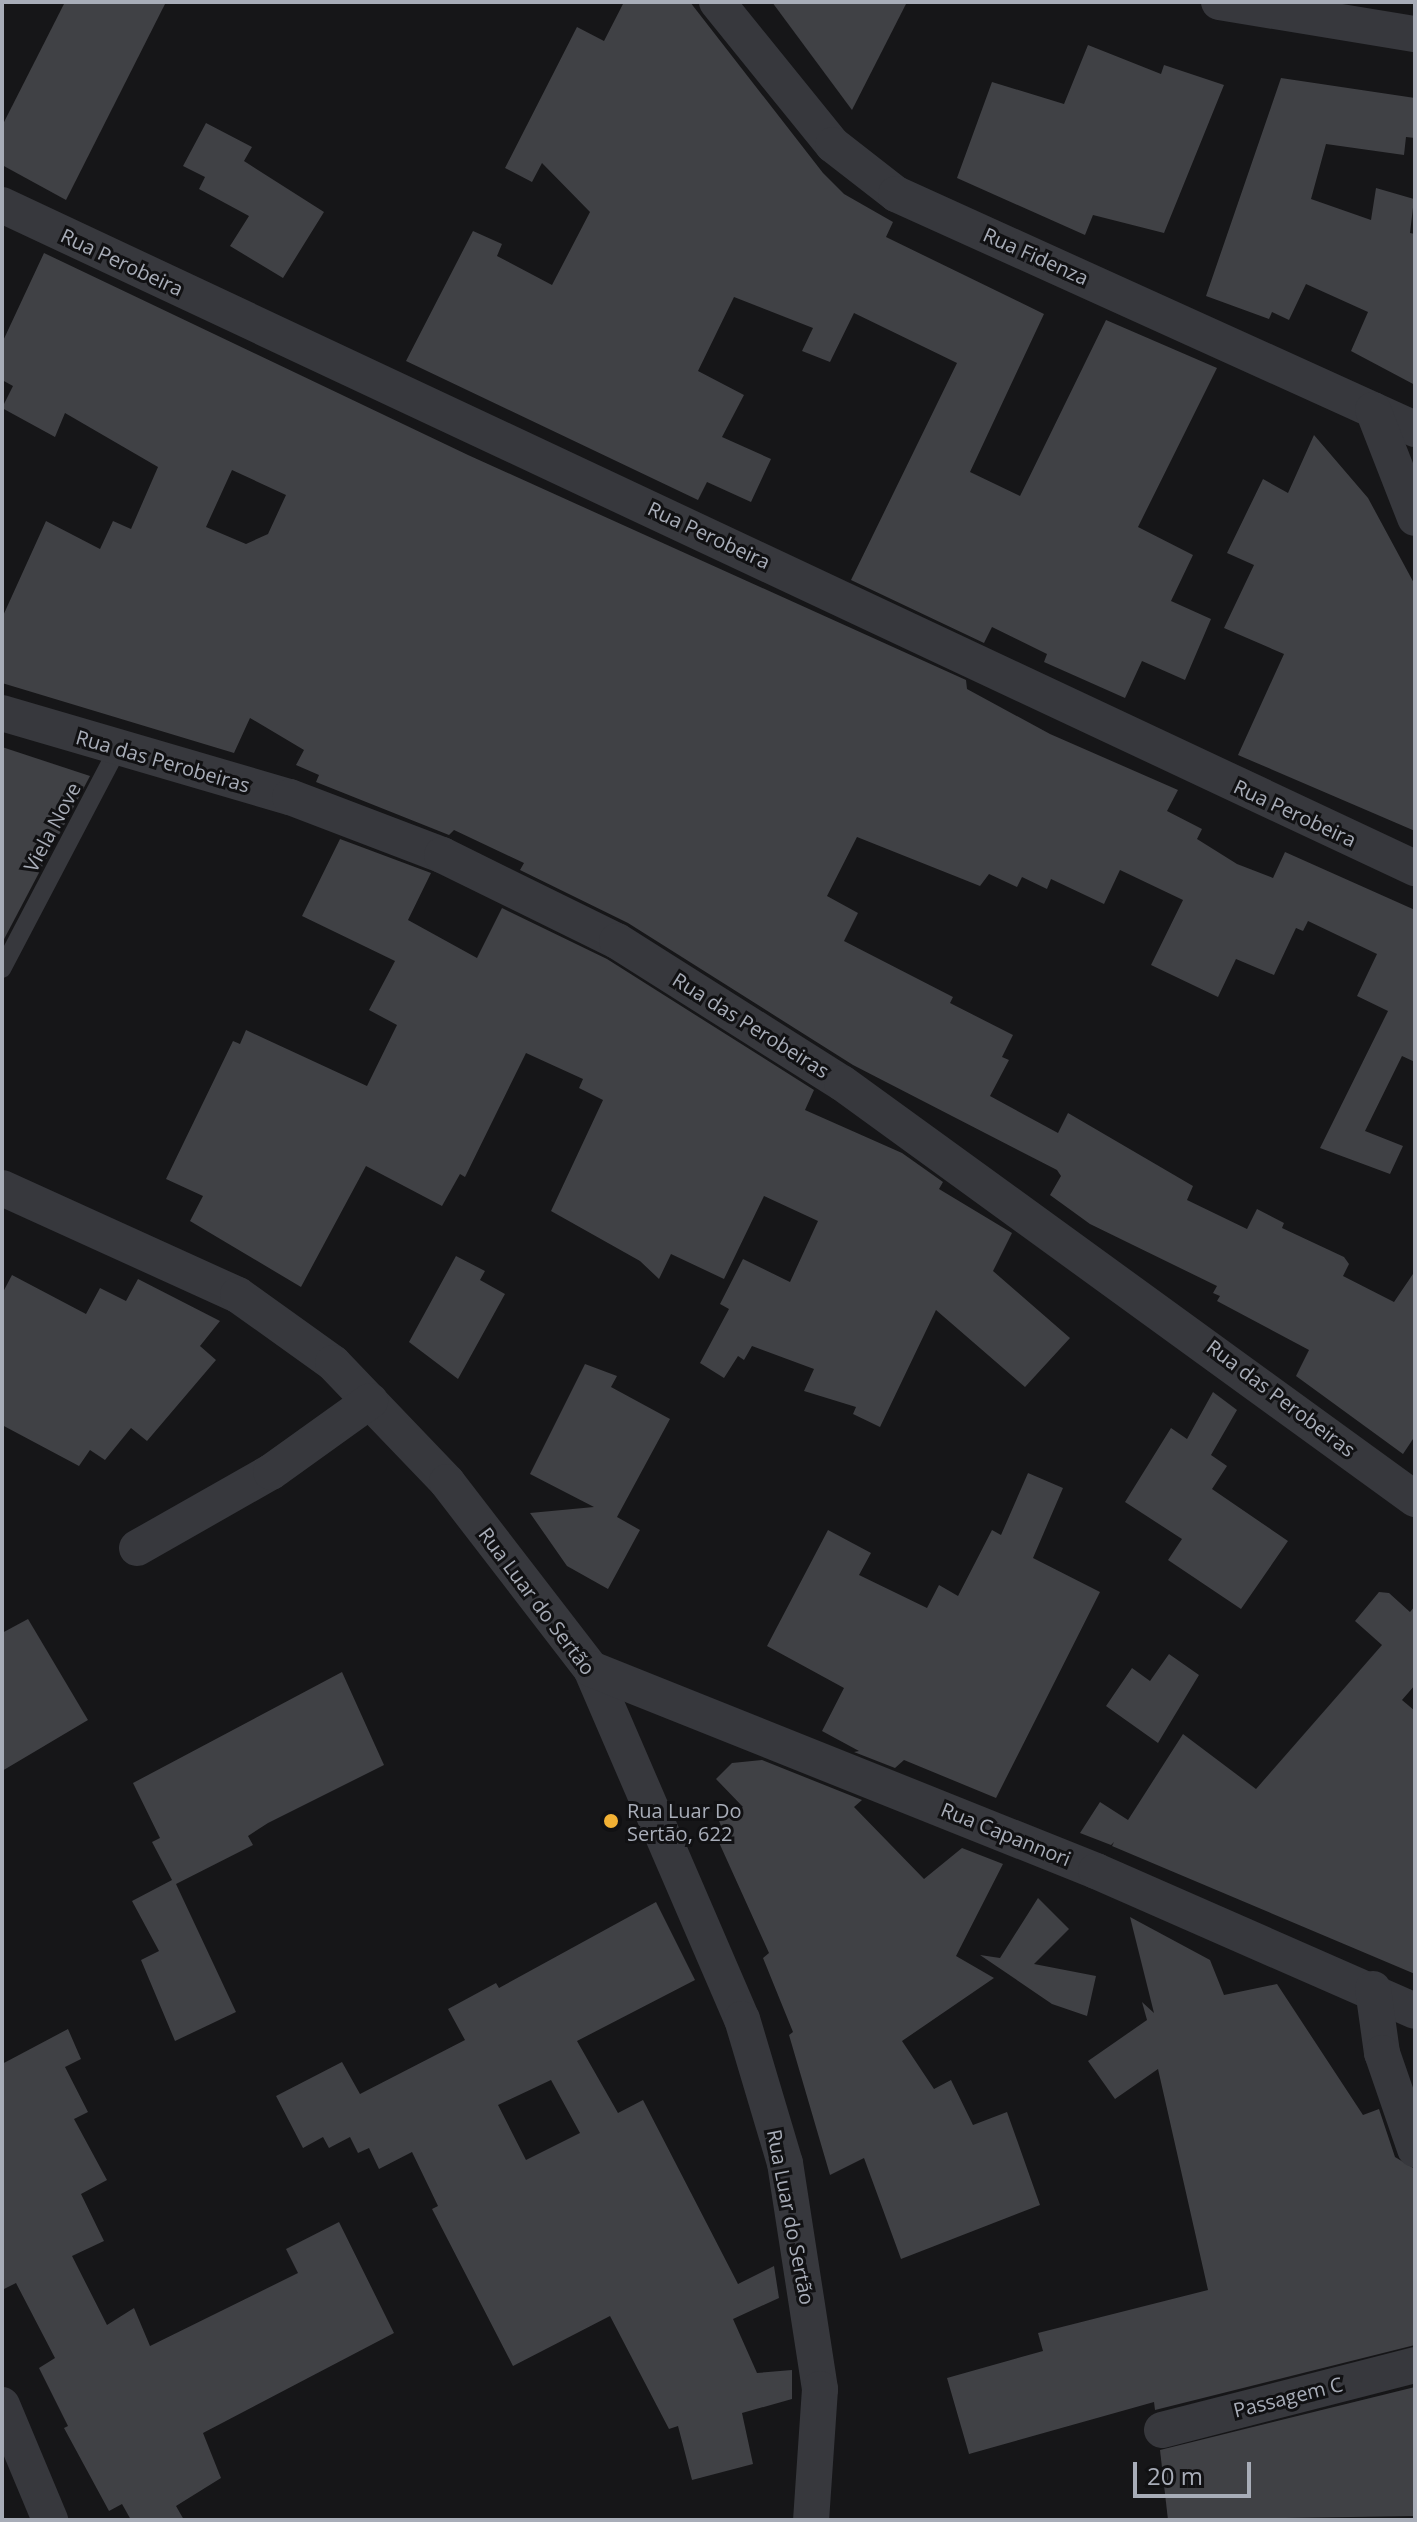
<!DOCTYPE html>
<html>
<head>
<meta charset="utf-8">
<style>
	body { margin:0 }
	#map { position:relative; width:1417px; height:2522px; overflow:hidden; background:#161618; font-family:"Open Sans",sans-serif }
	div>[style] { position:absolute }
	[style*='--x'] { left:calc(var(--x)*1px); top:calc(var(--y)*1px); width:calc(var(--w)*1px); rotate:calc(var(--a)*1deg) }
	.building>* { inset:0; background:#404145 }
	.service>* { height:18px; margin:-9px; padding:0 9px; transform-origin:9px; border-radius:9px; background:#37383d }
	.minor>* { height:36px; margin:-18px; padding:0 18px; transform-origin:18px; border-radius:18px; background:#37383d }
	.dots>* { width:22px; height:22px; translate:-50% -50%; box-sizing:border-box; border:4px solid #111113; border-radius:50% }
	span { translate:-50% -50%; white-space:nowrap; text-align:center; line-height:1.15; -webkit-text-stroke:6px #111113; paint-order:stroke }
	.street-label { font-size:20px; color:#a8adb8 }
	.poi-label { font-size:20px; color:#a8adb8 }
	.left { translate:0 -50%; text-align:left }
	.frame { position:absolute; inset:0; border:4px solid #a8adb8; pointer-events:none }
	.scale { position:absolute; left:1133px; top:2462px; width:118px; height:36px; box-sizing:border-box; border:4px solid #a8adb8; border-top:0; padding-left:10px; font-size:24px; line-height:28px; white-space:nowrap; color:#a8adb8; -webkit-text-stroke:6px #111113; paint-order:stroke }
</style>
</head>
<body>
<div id="map">
	<div class="building">
		<i style="clip-path:polygon(65px 2px,166px 2px,66px 200px,2px 165px,2px 126px)"></i>
		<i style="clip-path:polygon(624px 2px,690px 2px,823px 173px,844px 194px,893px 222px,886px 237px,1044px 314px,970px 472px,1020px 496px,1106px 320px,1217px 368px,1138px 527px,1193px 555px,1171px 601px,1211px 619px,1185px 680px,1142px 661px,1125px 698px,1044px 662px,1047px 654px,992px 627px,984px 643px,851px 580px,957px 363px,854px 313px,830px 362px,802px 351px,813px 328px,734px 297px,698px 371px,744px 395px,722px 437px,771px 459px,751px 502px,707px 482px,698px 500px,406px 361px,473px 231px,502px 244px,497px 256px,552px 285px,590px 212px,542px 163px,532px 182px,505px 168px,577px 27px,604px 41px)"></i>
		<i style="clip-path:polygon(772px 2px,907px 2px,852px 110px)"></i>
		<i style="clip-path:polygon(1088px 45px,1161px 74px,1164px 65px,1224px 85px,1164px 233px,1093px 215px,1085px 235px,957px 178px,992px 82px,1064px 104px)"></i>
		<i style="clip-path:polygon(1281px 78px,1415px 98px,1415px 138px,1406px 137px,1404px 155px,1326px 144px,1311px 199px,1371px 220px,1376px 188px,1414px 199px,1410px 233px,1415px 234px,1415px 385px,1351px 351px,1368px 312px,1306px 284px,1289px 320px,1272px 312px,1269px 319px,1206px 296px)"></i>
		<i style="clip-path:polygon(206px 123px,252px 147px,244px 161px,324px 212px,283px 278px,230px 246px,249px 216px,199px 189px,205px 177px,183px 166px)"></i>
		<i style="clip-path:polygon(evenodd,44px 253px,468px 455px,966px 680px,967px 689px,1050px 734px,1178px 790px,1167px 811px,1202px 829px,1197px 839px,1237px 864px,1273px 878px,1285px 852px,1415px 910px,1415px 1062px,1402px 1056px,1365px 1131px,1403px 1146px,1390px 1174px,1320px 1148px,1388px 1011px,1357px 996px,1377px 954px,1308px 921px,1303px 931px,1296px 928px,1274px 975px,1236px 959px,1218px 997px,1151px 965px,1183px 900px,1120px 870px,1104px 904px,1051px 879px,1047px 889px,1022px 877px,1017px 887px,989px 874px,980px 886px,857px 837px,827px 896px,858px 913px,844px 941px,953px 997px,950px 1003px,1013px 1035px,1002px 1057px,1009px 1060px,990px 1096px,1058px 1133px,1068px 1113px,1193px 1186px,1187px 1200px,1247px 1229px,1257px 1209px,1284px 1223px,1282px 1228px,1344px 1257px,1349px 1264px,1343px 1276px,1394px 1302px,1415px 1271px,1415px 1436px,1403px 1454px,1296px 1376px,1309px 1350px,1217px 1301px,1220px 1296px,1213px 1293px,1217px 1286px,1090px 1224px,1050px 1195px,1061px 1176px,1057px 1170px,853px 1065px,628px 923px,520px 870px,524px 863px,454px 830px,449px 835px,316px 782px,319px 775px,296px 765px,304px 750px,250px 718px,234px 753px,2px 683px,2px 618px,46px 521px,100px 549px,113px 521px,131px 529px,158px 467px,65px 413px,55px 437px,2px 408px,13px 386px,2px 380px,2px 343px,44px 253px,232px 470px,286px 495px,268px 534px,246px 544px,206px 527px,232px 470px)"></i>
		<i style="clip-path:polygon(1314px 435px,1368px 498px,1415px 585px,1415px 831px,1238px 755px,1284px 654px,1224px 628px,1254px 565px,1227px 553px,1263px 479px,1288px 493px)"></i>
		<i style="clip-path:polygon(2px 747px,90px 776px,2px 943px)"></i>
		<i style="clip-path:polygon(340px 839px,431px 873px,408px 920px,477px 958px,502px 908px,607px 959px,814px 1090px,805px 1110px,902px 1153px,943px 1182px,939px 1189px,1012px 1233px,993px 1271px,1070px 1338px,1025px 1387px,936px 1310px,880px 1427px,853px 1414px,856px 1407px,804px 1391px,814px 1369px,752px 1346px,744px 1360px,738px 1356px,724px 1378px,700px 1363px,729px 1309px,720px 1304px,743px 1259px,790px 1282px,818px 1221px,764px 1196px,724px 1279px,671px 1254px,659px 1279px,640px 1261px,551px 1211px,603px 1100px,579px 1088px,583px 1079px,526px 1053px,465px 1177px,460px 1174px,442px 1206px,366px 1166px,301px 1287px,190px 1221px,203px 1196px,166px 1179px,233px 1041px,240px 1044px,246px 1030px,367px 1086px,397px 1025px,369px 1010px,395px 961px,302px 916px)"></i>
		<i style="clip-path:polygon(456px 1256px,485px 1271px,480px 1280px,505px 1294px,458px 1379px,409px 1342px)"></i>
		<i style="clip-path:polygon(12px 1275px,86px 1314px,100px 1288px,126px 1301px,138px 1279px,220px 1321px,200px 1346px,216px 1360px,147px 1441px,131px 1428px,105px 1460px,90px 1450px,79px 1466px,2px 1425px,2px 1294px)"></i>
		<i style="clip-path:polygon(585px 1364px,617px 1376px,611px 1387px,670px 1419px,617px 1517px,640px 1530px,608px 1589px,567px 1566px,530px 1513px,594px 1507px,530px 1474px)"></i>
		<i style="clip-path:polygon(1213px 1392px,1237px 1410px,1211px 1455px,1227px 1466px,1212px 1489px,1288px 1541px,1241px 1609px,1168px 1560px,1182px 1539px,1125px 1502px,1171px 1428px,1187px 1439px)"></i>
		<i style="clip-path:polygon(1028px 1473px,1063px 1488px,1033px 1558px,1100px 1592px,996px 1798px,904px 1760px,895px 1768px,854px 1752px,859px 1751px,822px 1731px,844px 1688px,767px 1646px,828px 1530px,871px 1553px,859px 1575px,927px 1608px,939px 1585px,958px 1596px,992px 1530px,1001px 1535px)"></i>
		<i style="clip-path:polygon(1379px 1592px,1389px 1593px,1410px 1612px,1415px 1606px,1415px 1685px,1402px 1700px,1415px 1711px,1415px 1974px,1112px 1846px,1114px 1842px,1111px 1845px,1080px 1833px,1100px 1802px,1128px 1820px,1183px 1734px,1256px 1789px,1382px 1645px,1355px 1621px)"></i>
		<i style="clip-path:polygon(28px 1619px,88px 1720px,2px 1771px,2px 1633px)"></i>
		<i style="clip-path:polygon(1169px 1654px,1199px 1675px,1158px 1743px,1106px 1706px,1132px 1668px,1150px 1681px)"></i>
		<i style="clip-path:polygon(342px 1672px,384px 1765px,268px 1823px,248px 1836px,253px 1845px,176px 1884px,236px 2012px,175px 2041px,141px 1960px,159px 1951px,132px 1901px,172px 1880px,152px 1842px,160px 1838px,133px 1783px)"></i>
		<i style="clip-path:polygon(762px 1760px,862px 1800px,854px 1807px,924px 1879px,962px 1848px,1003px 1864px,956px 1956px,994px 1978px,902px 2041px,934px 2089px,951px 2080px,973px 2125px,1007px 2112px,1040px 2205px,901px 2259px,864px 2158px,830px 2175px,789px 2035px,793px 2032px,763px 1958px,769px 1953px,717px 1838px,724px 1834px,718px 1818px,743px 1807px,716px 1779px,732px 1763px)"></i>
		<i style="clip-path:polygon(1038px 1898px,1069px 1929px,1034px 1964px,1096px 1976px,1087px 2016px,1052px 2004px,980px 1955px,1000px 1958px)"></i>
		<i style="clip-path:polygon(evenodd,656px 1902px,695px 1980px,577px 2041px,618px 2113px,643px 2100px,738px 2284px,774px 2266px,779px 2298px,733px 2319px,757px 2373px,792px 2370px,792px 2399px,742px 2413px,753px 2464px,692px 2480px,678px 2426px,669px 2429px,610px 2316px,513px 2366px,432px 2209px,438px 2206px,412px 2152px,379px 2169px,369px 2148px,358px 2153px,350px 2137px,329px 2148px,323px 2137px,303px 2148px,276px 2096px,342px 2062px,360px 2094px,465px 2040px,448px 2009px,496px 1983px,499px 1988px,656px 1902px,551px 2080px,580px 2133px,526px 2160px,498px 2105px,551px 2080px)"></i>
		<i style="clip-path:polygon(1130px 1917px,1210px 1960px,1224px 1995px,1277px 1984px,1363px 2115px,1379px 2109px,1395px 2157px,1415px 2169px,1415px 2345px,1155px 2410px,1154px 2402px,969px 2454px,947px 2378px,1043px 2351px,1038px 2333px,1208px 2290px,1158px 2069px,1115px 2099px,1088px 2061px,1147px 2020px,1142px 2002px,1154px 2013px)"></i>
		<i style="clip-path:polygon(68px 2029px,81px 2059px,65px 2067px,88px 2112px,74px 2119px,107px 2180px,81px 2194px,104px 2241px,72px 2256px,107px 2325px,134px 2308px,150px 2346px,298px 2273px,286px 2249px,339px 2222px,394px 2333px,203px 2433px,221px 2478px,176px 2506px,184px 2520px,131px 2520px,122px 2504px,109px 2511px,64px 2428px,68px 2426px,39px 2368px,55px 2358px,16px 2283px,2px 2290px,2px 2064px)"></i>
		<i style="clip-path:polygon(1415px 2387px,1415px 2516px,1168px 2520px,1160px 2450px)"></i>
	</div>
	<div class="service">
		<i style="--x:2;--y:969;--w:250;--a:-62.3"></i>
	</div>
	<div class="minor">
		<i style="--x:717;--y:2;--w:184;--a:51"></i>
		<i style="--x:833;--y:145;--w:80;--a:37.9"></i>
		<i style="--x:896;--y:194;--w:570;--a:24.36"></i>
		<i style="--x:1219;--y:2;--w:199;--a:9.3"></i>
		<i style="--x:2;--y:205;--w:1561;--a:25.14"></i>
		<i style="--x:1373;--y:410;--w:116;--a:68.7"></i>
		<i style="--x:2;--y:713;--w:300;--a:16.3"></i>
		<i style="--x:290;--y:797;--w:163;--a:20.9"></i>
		<i style="--x:442;--y:855;--w:195;--a:26.2"></i>
		<i style="--x:617;--y:941;--w:266;--a:32.3"></i>
		<i style="--x:842;--y:1083;--w:708;--a:35.98"></i>
		<i style="--x:2;--y:1188;--w:259;--a:24.4"></i>
		<i style="--x:238;--y:1295;--w:117;--a:35.6"></i>
		<i style="--x:333;--y:1363;--w:165;--a:46.2"></i>
		<i style="--x:447;--y:1482;--w:236;--a:52.4"></i>
		<i style="--x:591;--y:1669;--w:381;--a:66.7"></i>
		<i style="--x:742;--y:2019;--w:150;--a:73.4"></i>
		<i style="--x:785;--y:2163;--w:229;--a:81.2"></i>
		<i style="--x:820;--y:2389;--w:131;--a:93.9"></i>
		<i style="--x:137;--y:1548;--w:154;--a:-29.6"></i>
		<i style="--x:271;--y:1472;--w:122;--a:-35.6"></i>
		<i style="--x:591;--y:1669;--w:544;--a:21.8"></i>
		<i style="--x:1096;--y:1871;--w:348;--a:23.7"></i>
		<i style="--x:1373;--y:1989;--w:65;--a:82"></i>
		<i style="--x:1382;--y:2053;--w:102;--a:71"></i>
		<i style="--x:2;--y:2405;--w:125;--a:67.3"></i>
		<i style="--x:1162;--y:2430;--w:261;--a:-14.4"></i>
	</div>
	<div class="dots">
		<i style="left:611px;top:1821px;background:#f2b134"></i>
	</div>
	<div class="street-label">
		<span style="left:1036px;top:256px;rotate:24deg">Rua Fidenza</span>
		<span style="left:122px;top:262px;rotate:25deg">Rua Perobeira</span>
		<span style="left:709px;top:535px;rotate:25deg">Rua Perobeira</span>
		<span style="left:163px;top:761px;rotate:16deg">Rua das Perobeiras</span>
		<span style="left:1295px;top:813px;rotate:25deg">Rua Perobeira</span>
		<span style="left:52px;top:827px;rotate:-62deg">Viela Nove</span>
		<span style="left:751px;top:1025px;rotate:32deg">Rua das Perobeiras</span>
		<span style="left:1281px;top:1398px;rotate:37deg">Rua das Perobeiras</span>
		<span style="left:537px;top:1601px;rotate:53deg">Rua Luar do Sertão</span>
		<span style="left:1006px;top:1834px;rotate:22deg">Rua Capannori</span>
		<span style="left:791px;top:2217px;rotate:79deg">Rua Luar do Sertão</span>
		<span style="left:1288px;top:2397px;rotate:-14deg">Passagem C</span>
	</div>
	<div class="poi-label">
		<span class="left" style="left:627px;top:1822px">Rua Luar Do<br>Sertão, 622</span>
	</div>
	<div class="frame"></div>
	<div class="scale">20 m</div>
</div>
</body>
</html>
